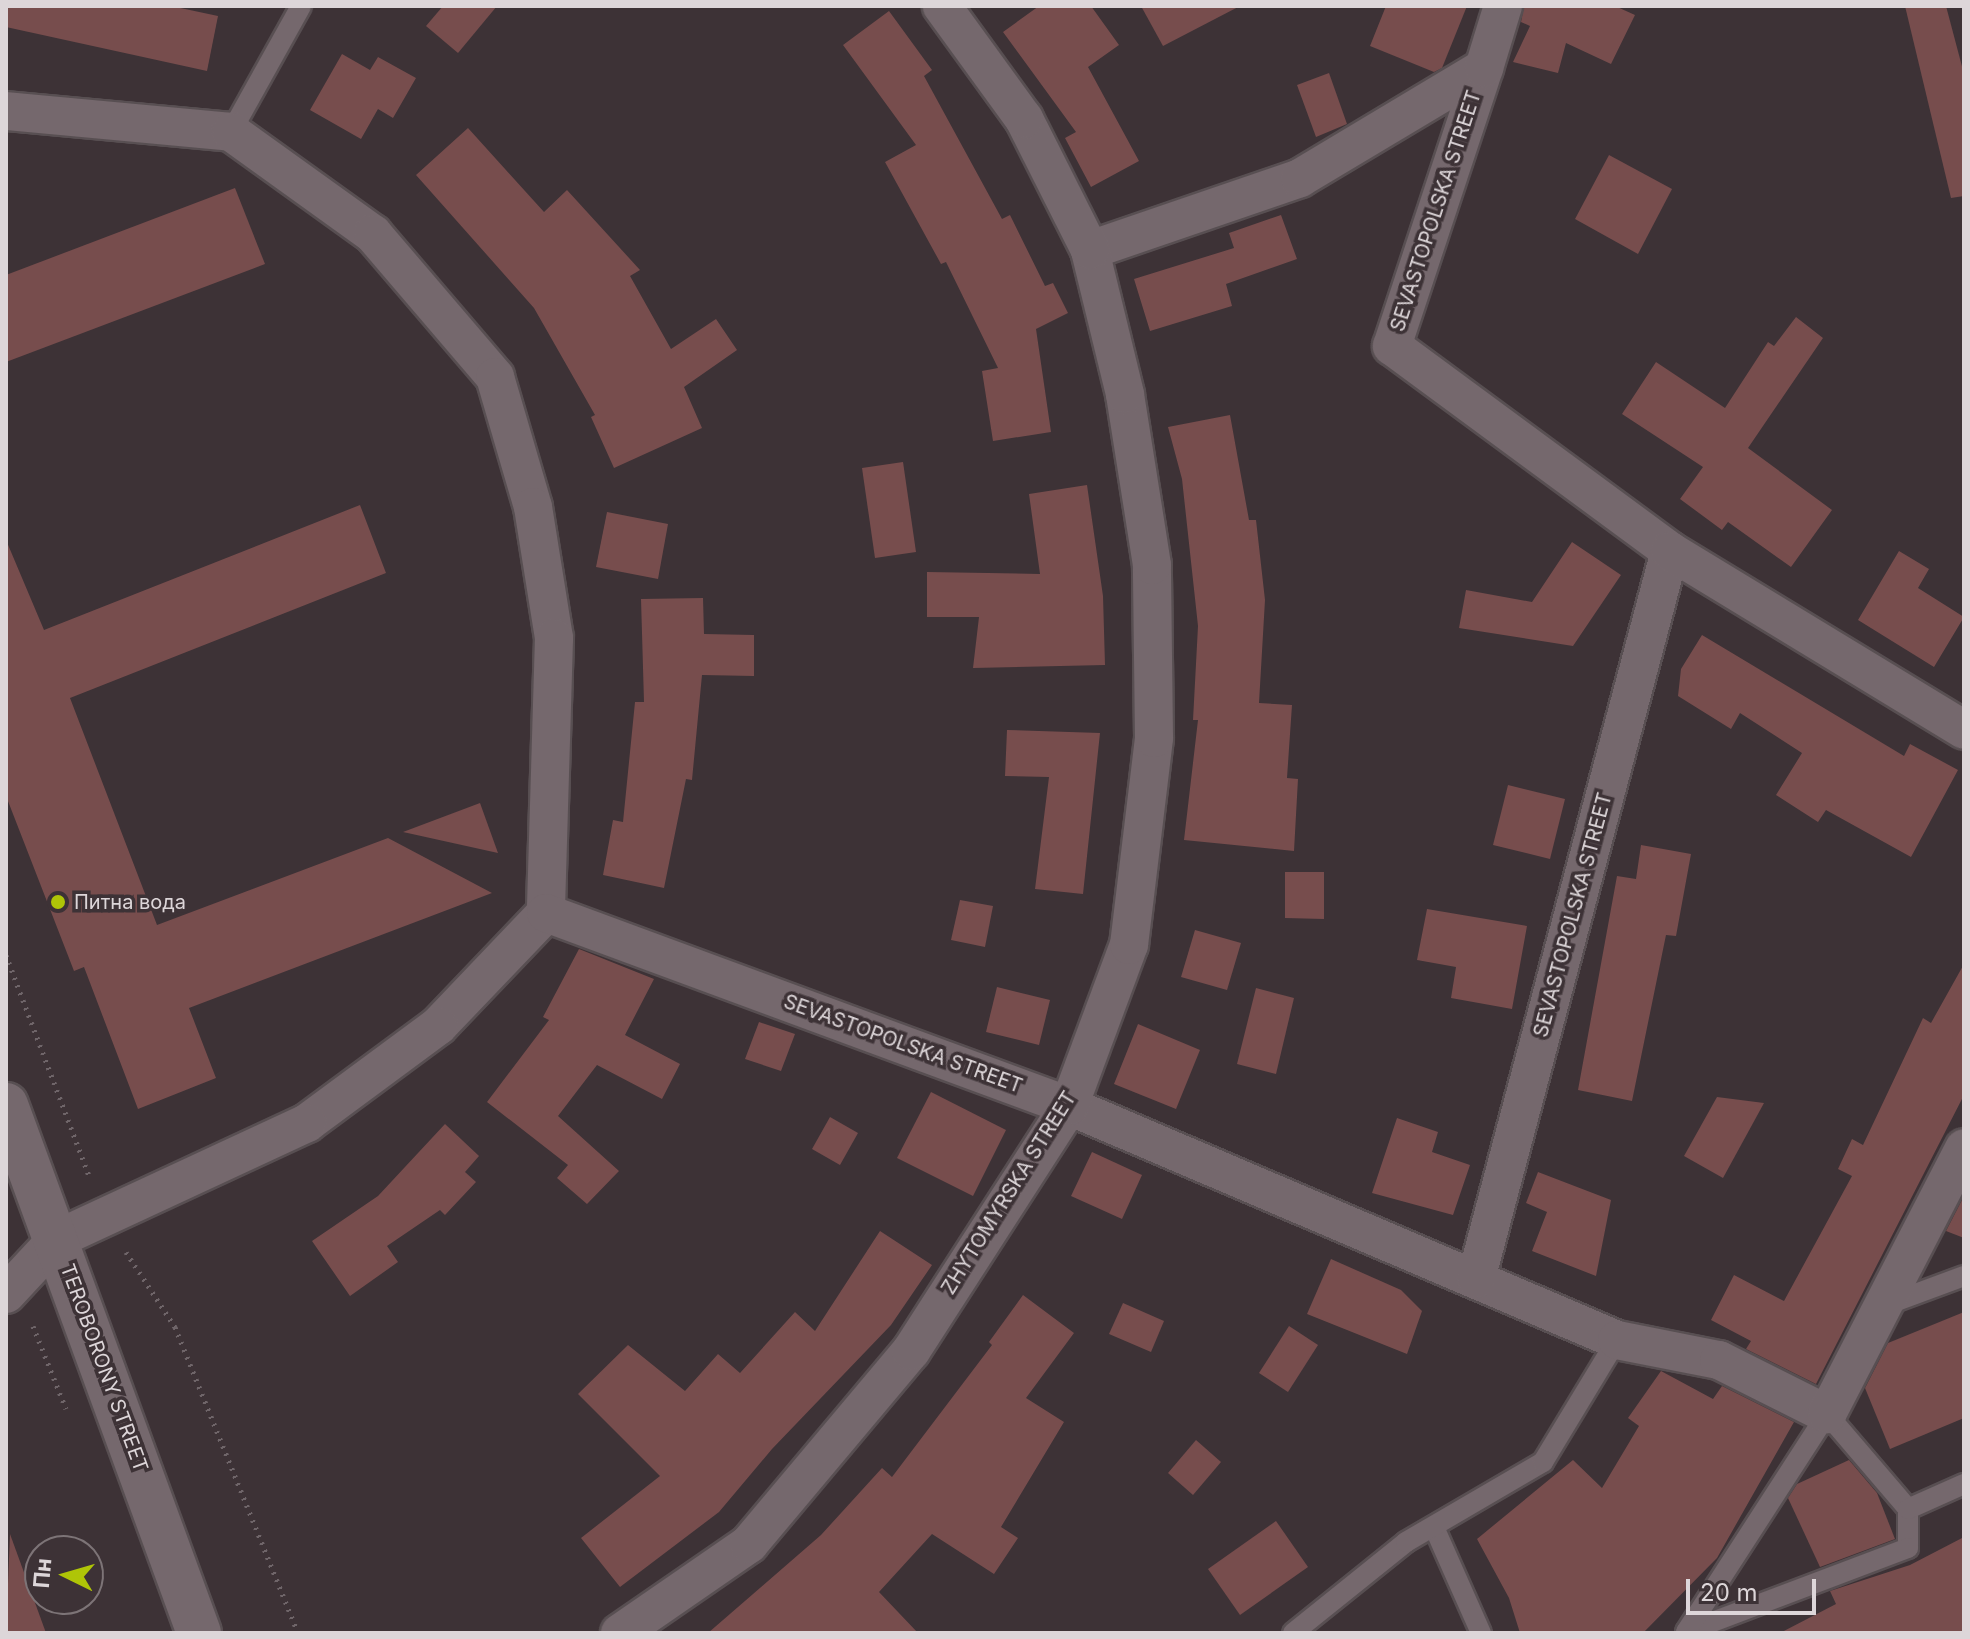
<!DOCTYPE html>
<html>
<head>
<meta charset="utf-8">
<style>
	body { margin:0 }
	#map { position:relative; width:1970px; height:1639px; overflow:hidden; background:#3d3236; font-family:Inter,sans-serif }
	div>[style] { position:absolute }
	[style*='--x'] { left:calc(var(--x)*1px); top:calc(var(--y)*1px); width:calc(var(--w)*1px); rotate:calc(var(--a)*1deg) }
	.building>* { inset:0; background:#774d4d }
	.path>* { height:5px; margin-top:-2.5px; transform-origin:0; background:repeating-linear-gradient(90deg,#6f6569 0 2px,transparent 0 8px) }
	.roads { filter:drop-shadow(2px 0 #584f52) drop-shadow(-2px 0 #584f52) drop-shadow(0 2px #584f52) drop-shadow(0 -2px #584f52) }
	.service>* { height:20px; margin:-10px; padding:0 10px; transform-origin:10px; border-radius:10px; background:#75686d }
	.minor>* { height:38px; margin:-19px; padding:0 19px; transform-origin:19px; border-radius:19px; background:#75686d }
	.secondary>* { height:44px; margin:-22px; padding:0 22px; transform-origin:22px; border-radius:22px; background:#75686d }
	.dots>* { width:22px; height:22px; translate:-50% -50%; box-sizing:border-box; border:4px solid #3d3236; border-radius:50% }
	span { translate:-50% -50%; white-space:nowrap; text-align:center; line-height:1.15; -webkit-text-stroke:7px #3d3236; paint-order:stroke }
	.street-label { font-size:20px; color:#ddd6d9 }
	.poi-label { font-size:20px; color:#ddd6d9 }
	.left { translate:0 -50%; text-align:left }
	.frame { position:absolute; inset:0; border:8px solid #ddd6d9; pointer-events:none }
	.north { position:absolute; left:24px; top:1535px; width:80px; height:80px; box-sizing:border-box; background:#3d3236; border:2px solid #7d7477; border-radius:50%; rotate:275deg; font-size:22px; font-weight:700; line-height:32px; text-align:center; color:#ddd6d9 }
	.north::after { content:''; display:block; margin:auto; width:28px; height:36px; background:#afc507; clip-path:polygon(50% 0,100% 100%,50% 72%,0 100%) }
	.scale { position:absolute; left:1686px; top:1579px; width:130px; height:36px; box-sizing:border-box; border:4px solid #ddd6d9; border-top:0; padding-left:10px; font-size:24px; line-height:28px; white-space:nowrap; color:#ddd6d9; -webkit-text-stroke:6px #3d3236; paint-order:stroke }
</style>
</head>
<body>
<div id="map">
	<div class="building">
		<i style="clip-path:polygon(6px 6px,171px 6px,218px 16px,207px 71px,6px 27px)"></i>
		<i style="clip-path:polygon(443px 6px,497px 6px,458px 53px,426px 26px)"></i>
		<i style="clip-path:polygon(1039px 6px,1091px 6px,1119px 45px,1088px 67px,1139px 161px,1091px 187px,1065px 138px,1076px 132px,1003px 32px)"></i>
		<i style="clip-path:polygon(1141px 6px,1240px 6px,1163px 46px)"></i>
		<i style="clip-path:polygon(1386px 6px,1467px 6px,1442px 68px,1434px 72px,1370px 46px)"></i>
		<i style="clip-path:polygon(1524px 6px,1615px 6px,1635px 15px,1611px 64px,1566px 43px,1558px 73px,1513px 62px,1530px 26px,1521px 22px)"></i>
		<i style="clip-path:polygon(1905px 6px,1946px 6px,1964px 74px,1964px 196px,1951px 198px)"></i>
		<i style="clip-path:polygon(889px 11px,932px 70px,924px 76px,1002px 219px,1010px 215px,1045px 286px,1053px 283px,1068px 313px,1036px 329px,1051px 432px,993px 441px,982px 371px,998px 368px,946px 262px,941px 264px,885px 162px,916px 145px,843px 45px)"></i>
		<i style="clip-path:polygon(342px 54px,370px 70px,378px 57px,416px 78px,393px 118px,378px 109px,361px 139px,310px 110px)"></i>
		<i style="clip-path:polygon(1329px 73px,1347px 124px,1316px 137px,1297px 85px)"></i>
		<i style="clip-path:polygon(468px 128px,544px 212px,567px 190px,640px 270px,630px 276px,671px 349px,716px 319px,737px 350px,684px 387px,702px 428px,614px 468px,591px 417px,595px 415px,534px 308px,416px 175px)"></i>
		<i style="clip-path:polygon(1609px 155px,1672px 189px,1638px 254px,1575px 219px)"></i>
		<i style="clip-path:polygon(235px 188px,265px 264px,6px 362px,6px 275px)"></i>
		<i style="clip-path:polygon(1281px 215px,1297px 259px,1226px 284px,1232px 306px,1150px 331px,1134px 279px,1234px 248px,1229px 233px)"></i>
		<i style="clip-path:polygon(1796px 317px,1823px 338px,1748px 448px,1832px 510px,1791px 567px,1728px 522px,1722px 530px,1680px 499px,1703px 467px,1622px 414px,1656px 362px,1725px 408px,1768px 342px,1774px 346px)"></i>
		<i style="clip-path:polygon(1230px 415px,1249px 520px,1256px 520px,1265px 600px,1259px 703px,1292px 705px,1287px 778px,1298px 779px,1294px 851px,1184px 840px,1198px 720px,1193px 720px,1198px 626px,1182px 479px,1168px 427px)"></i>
		<i style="clip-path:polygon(903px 462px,916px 552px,875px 558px,862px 468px)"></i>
		<i style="clip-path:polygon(1087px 485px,1103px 596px,1105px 665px,973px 668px,979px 617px,927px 617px,927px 572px,1040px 574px,1029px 494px)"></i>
		<i style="clip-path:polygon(360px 505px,386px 573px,70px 698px,157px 925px,388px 838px,492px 893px,189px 1008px,216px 1078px,138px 1109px,84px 967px,74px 971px,6px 796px,6px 540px,44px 630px)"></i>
		<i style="clip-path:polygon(607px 512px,668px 524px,658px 579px,596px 567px)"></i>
		<i style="clip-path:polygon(1572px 542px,1621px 575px,1573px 646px,1459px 628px,1466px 590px,1532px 602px)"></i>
		<i style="clip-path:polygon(1899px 551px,1929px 569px,1918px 588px,1964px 617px,1934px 667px,1858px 620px)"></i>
		<i style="clip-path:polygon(703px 598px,704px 634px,754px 635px,754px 676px,702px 675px,692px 780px,686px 779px,664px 888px,603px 875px,613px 820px,623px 822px,635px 702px,644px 702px,641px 599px)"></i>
		<i style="clip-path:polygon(1702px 635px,1904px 756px,1910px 744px,1958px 770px,1911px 857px,1826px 810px,1818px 822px,1776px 795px,1802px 753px,1740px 713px,1731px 729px,1678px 696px,1681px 669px)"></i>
		<i style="clip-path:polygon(1007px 730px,1100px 733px,1083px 894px,1035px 889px,1049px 777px,1005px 776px)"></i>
		<i style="clip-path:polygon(1508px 785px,1565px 799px,1550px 859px,1493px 845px)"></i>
		<i style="clip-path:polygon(480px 803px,498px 853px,403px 832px)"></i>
		<i style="clip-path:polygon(1641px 845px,1691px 854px,1676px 936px,1666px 935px,1632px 1101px,1578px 1090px,1617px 876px,1636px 879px)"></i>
		<i style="clip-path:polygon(1285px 872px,1324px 872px,1324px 919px,1285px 918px)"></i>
		<i style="clip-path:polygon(960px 900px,993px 906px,985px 947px,951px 940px)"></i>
		<i style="clip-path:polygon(1427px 909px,1527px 926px,1512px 1009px,1451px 998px,1456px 967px,1417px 960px)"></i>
		<i style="clip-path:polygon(1195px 930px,1241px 943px,1227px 990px,1181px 977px)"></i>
		<i style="clip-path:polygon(579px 949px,654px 979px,625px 1035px,680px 1064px,662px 1099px,597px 1065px,558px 1116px,619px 1171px,587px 1204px,557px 1178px,568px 1165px,487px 1102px,549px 1020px,543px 1017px)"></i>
		<i style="clip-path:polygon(1964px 964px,1964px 1095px,1816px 1384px,1746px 1349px,1751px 1341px,1711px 1320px,1734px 1275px,1784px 1301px,1852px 1176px,1838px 1169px,1852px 1139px,1863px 1145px,1923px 1018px,1931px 1023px)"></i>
		<i style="clip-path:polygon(997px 987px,1050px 1000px,1039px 1045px,986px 1032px)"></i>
		<i style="clip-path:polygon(1256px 988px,1294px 998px,1276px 1074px,1237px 1064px)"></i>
		<i style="clip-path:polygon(759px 1022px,795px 1034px,781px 1071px,745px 1059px)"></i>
		<i style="clip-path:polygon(1138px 1024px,1200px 1050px,1176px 1109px,1114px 1084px)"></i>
		<i style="clip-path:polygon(931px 1092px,1006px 1130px,973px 1196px,897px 1158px)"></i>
		<i style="clip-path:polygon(1717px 1097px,1764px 1103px,1723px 1178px,1684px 1156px)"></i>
		<i style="clip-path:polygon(830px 1117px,858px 1133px,840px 1165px,812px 1149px)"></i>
		<i style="clip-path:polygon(1397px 1118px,1438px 1132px,1432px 1152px,1470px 1165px,1453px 1215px,1372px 1193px)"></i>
		<i style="clip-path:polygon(445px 1124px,479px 1156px,465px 1172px,476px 1182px,445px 1215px,440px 1210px,387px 1246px,398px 1262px,350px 1296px,312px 1241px,378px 1196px)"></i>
		<i style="clip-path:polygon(1092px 1152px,1142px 1175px,1122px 1219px,1071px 1196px)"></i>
		<i style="clip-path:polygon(1538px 1172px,1611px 1200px,1596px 1276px,1532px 1251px,1547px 1212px,1526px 1203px)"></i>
		<i style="clip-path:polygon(1964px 1196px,1964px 1238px,1946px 1231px)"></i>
		<i style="clip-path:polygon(880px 1231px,932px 1265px,891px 1325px,772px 1449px,719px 1512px,620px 1587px,581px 1538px,660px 1476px,578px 1394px,628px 1345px,685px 1391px,718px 1354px,740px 1373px,795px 1312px,815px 1331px)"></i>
		<i style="clip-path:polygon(1331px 1259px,1401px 1290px,1422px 1311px,1407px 1354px,1307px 1314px)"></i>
		<i style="clip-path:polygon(1023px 1295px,1074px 1333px,1026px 1398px,1064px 1422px,1001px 1527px,1018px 1538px,994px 1574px,932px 1534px,879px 1592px,918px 1633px,708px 1633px,821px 1535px,882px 1468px,892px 1477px,992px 1345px,989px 1342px)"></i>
		<i style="clip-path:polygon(1123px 1303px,1164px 1321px,1151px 1352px,1109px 1334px)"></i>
		<i style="clip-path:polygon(1964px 1312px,1964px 1418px,1890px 1449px,1865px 1388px,1888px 1343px)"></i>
		<i style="clip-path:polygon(1289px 1326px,1318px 1345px,1288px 1392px,1259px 1373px)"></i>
		<i style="clip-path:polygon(1661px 1371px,1713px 1399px,1722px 1386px,1794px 1422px,1717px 1558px,1643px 1633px,1520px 1633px,1509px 1598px,1477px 1539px,1573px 1460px,1602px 1488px,1639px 1426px,1628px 1418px)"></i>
		<i style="clip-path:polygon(1196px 1440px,1221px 1462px,1193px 1495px,1168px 1473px)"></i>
		<i style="clip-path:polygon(1849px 1460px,1877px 1493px,1895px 1539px,1820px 1567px,1788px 1498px,1797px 1484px)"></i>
		<i style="clip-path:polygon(1276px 1521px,1308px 1567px,1240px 1615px,1208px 1569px)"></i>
		<i style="clip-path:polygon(10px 1534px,46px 1633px,6px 1633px)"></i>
		<i style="clip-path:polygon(1964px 1537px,1964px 1633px,1780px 1633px,1836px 1604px,1830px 1591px,1910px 1565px)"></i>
	</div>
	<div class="path">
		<i style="--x:6;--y:955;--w:239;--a:69.4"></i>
		<i style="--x:126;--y:1252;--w:90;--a:56.8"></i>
		<i style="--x:175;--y:1327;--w:330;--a:68.1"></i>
		<i style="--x:33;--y:1326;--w:89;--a:68.3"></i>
	</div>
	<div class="roads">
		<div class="service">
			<i style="--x:231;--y:132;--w:144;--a:-60.9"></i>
			<i style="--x:1886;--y:1305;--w:83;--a:-20.4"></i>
			<i style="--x:1908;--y:1509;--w:39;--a:90"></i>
			<i style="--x:1908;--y:1548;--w:237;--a:159.3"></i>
			<i style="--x:1686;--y:1632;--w:260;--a:-57.1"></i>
			<i style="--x:1827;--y:1414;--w:125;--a:49.5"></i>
			<i style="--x:1908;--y:1509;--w:61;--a:-24.1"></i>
			<i style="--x:1434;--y:1527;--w:116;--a:66.1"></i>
			<i style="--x:1293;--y:1633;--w:145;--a:-38.8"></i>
			<i style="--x:1406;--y:1542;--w:159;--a:-30.3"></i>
			<i style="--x:1543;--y:1462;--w:143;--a:-58.8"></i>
		</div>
		<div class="minor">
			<i style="--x:1484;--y:68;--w:293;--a:108.3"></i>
			<i style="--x:1392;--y:346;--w:345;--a:36.4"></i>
			<i style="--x:6;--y:111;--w:226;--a:5.3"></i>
			<i style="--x:231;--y:132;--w:175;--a:35.7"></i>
			<i style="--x:373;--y:234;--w:188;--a:49.5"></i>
			<i style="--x:495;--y:377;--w:135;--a:73.7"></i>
			<i style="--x:533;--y:507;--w:133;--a:80.9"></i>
			<i style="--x:554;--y:638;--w:275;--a:91.7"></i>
			<i style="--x:546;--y:913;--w:156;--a:133.7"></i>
			<i style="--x:438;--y:1026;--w:163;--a:143.5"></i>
			<i style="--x:307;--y:1123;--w:276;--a:155.1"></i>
			<i style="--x:57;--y:1239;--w:75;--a:132.8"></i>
			<i style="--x:1090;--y:250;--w:222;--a:-18.9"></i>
			<i style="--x:1300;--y:178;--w:214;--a:-30.9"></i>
			<i style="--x:1484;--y:68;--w:65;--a:-73"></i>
			<i style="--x:546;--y:913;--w:557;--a:20.26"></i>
			<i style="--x:1069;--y:1106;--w:596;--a:23.12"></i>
			<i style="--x:1617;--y:1340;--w:104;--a:11.1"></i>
			<i style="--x:1719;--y:1360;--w:121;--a:26.6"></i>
			<i style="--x:1827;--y:1414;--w:299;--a:-62.7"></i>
			<i style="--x:1476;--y:1279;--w:753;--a:-75.08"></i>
			<i style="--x:1670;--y:551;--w:344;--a:31.3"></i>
			<i style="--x:620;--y:1633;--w:157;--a:-34.6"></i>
			<i style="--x:749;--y:1544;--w:252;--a:-50"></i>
			<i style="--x:911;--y:1351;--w:292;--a:-57.2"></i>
			<i style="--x:1069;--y:1106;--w:172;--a:-69.6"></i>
			<i style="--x:1129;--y:945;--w:209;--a:-83.1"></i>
			<i style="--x:1154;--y:738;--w:173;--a:-90.7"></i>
			<i style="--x:1152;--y:565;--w:173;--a:-99"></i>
			<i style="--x:1125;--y:394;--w:148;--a:-103.7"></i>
			<i style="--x:1090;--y:250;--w:147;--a:-116.7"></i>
			<i style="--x:1024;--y:119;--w:140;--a:-126"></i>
		</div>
		<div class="secondary">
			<i style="--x:6;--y:1105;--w:562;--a:69.92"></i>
		</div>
	</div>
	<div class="dots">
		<i style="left:58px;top:902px;background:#afc507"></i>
	</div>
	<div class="street-label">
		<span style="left:1436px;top:211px;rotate:-72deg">SEVASTOPOLSKA STREET</span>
		<span style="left:1573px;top:915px;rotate:-75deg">SEVASTOPOLSKA STREET</span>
		<span style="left:903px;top:1044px;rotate:20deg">SEVASTOPOLSKA STREET</span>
		<span style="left:1009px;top:1193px;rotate:-58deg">ZHYTOMYRSKA STREET</span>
		<span style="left:104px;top:1368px;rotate:70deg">TEROBORONY STREET</span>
	</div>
	<div class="poi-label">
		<span class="left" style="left:74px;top:902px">Питна вода</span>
	</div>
	<div class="frame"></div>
	<div class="north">Пн</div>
	<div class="scale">20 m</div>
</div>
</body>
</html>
